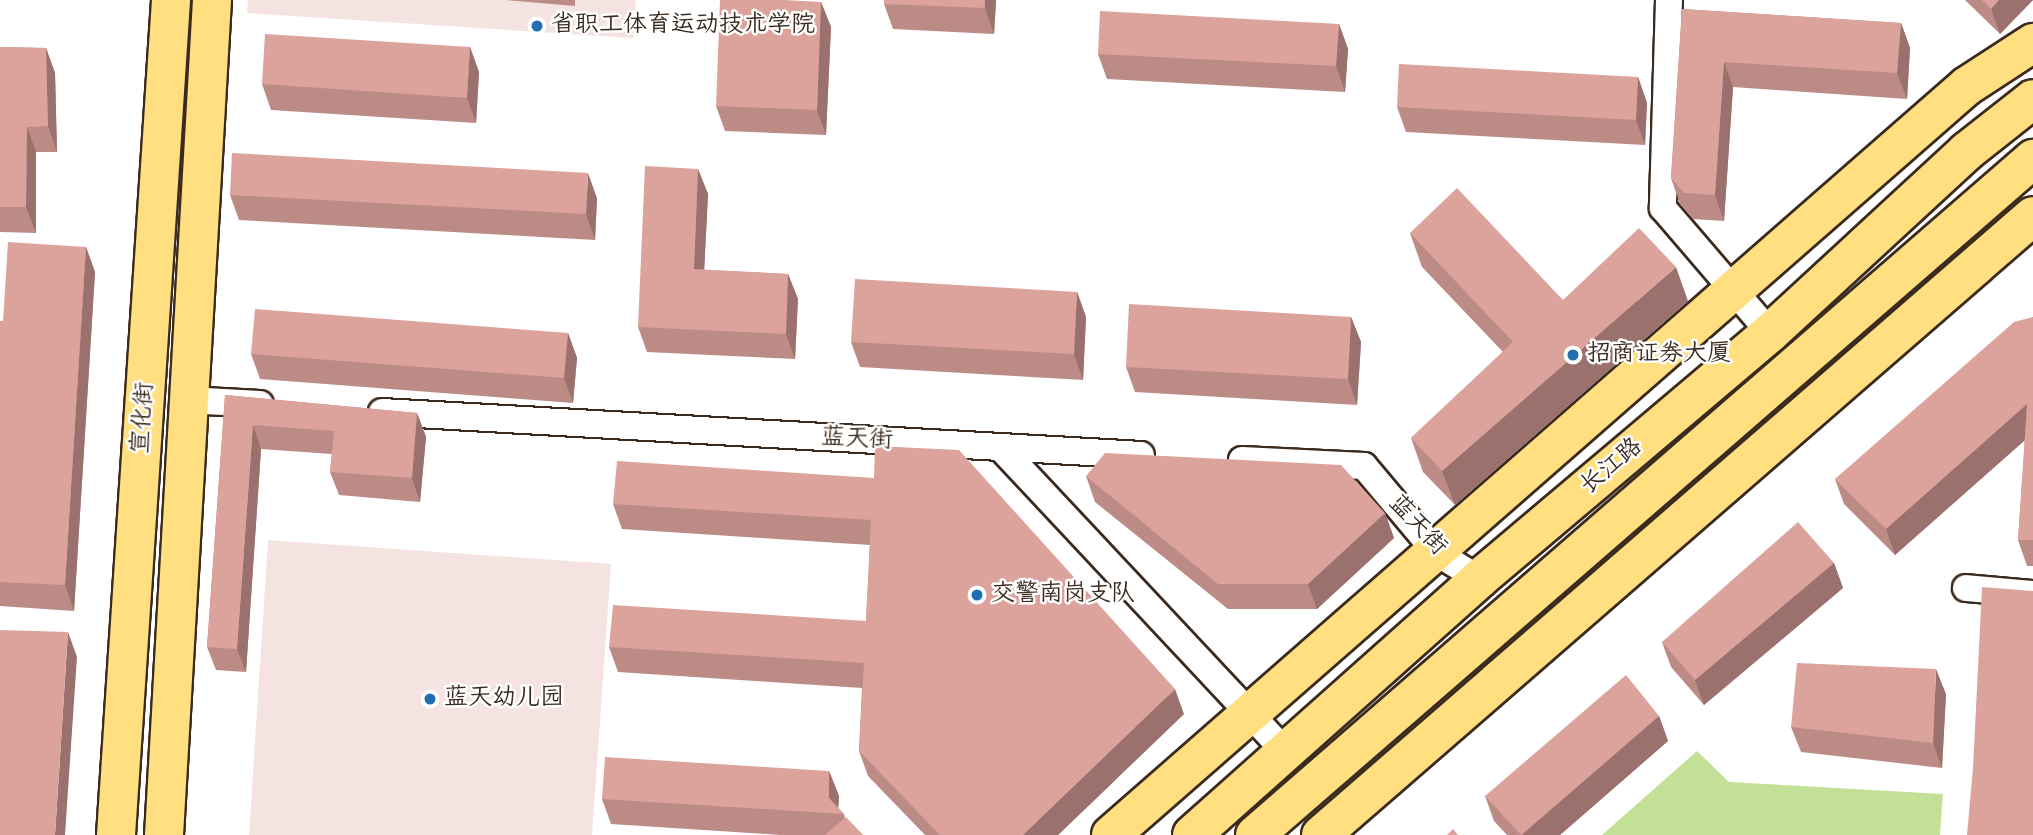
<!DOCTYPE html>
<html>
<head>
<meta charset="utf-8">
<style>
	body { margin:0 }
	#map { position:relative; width:2033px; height:835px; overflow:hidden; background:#fff; font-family:"Indie Flower","LXGW WenKai TC",sans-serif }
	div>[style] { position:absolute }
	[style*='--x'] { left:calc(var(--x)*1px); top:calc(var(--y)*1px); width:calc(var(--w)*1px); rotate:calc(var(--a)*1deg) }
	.built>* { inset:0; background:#f4e3e1 }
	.green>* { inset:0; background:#c3e097 }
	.roads { filter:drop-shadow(2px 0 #3b2a1e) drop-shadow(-2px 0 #3b2a1e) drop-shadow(0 2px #3b2a1e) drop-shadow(0 -2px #3b2a1e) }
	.street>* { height:26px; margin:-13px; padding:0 13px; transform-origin:13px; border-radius:13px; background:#fff }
	.primary>* { height:38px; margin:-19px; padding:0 19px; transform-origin:19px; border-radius:19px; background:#ffdf80 }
	.wall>* { inset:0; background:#bd8b86 }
	.shaded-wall>* { inset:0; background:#9a716d }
	.building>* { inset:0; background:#dca29c }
	.dots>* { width:19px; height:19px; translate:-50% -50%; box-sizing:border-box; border:4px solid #fff; border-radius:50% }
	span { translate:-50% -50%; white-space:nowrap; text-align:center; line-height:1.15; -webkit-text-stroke:5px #fff; paint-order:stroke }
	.poi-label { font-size:24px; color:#3b2a1e }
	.left { translate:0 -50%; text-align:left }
	.street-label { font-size:24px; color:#3b2a1e }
</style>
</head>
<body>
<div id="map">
	<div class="built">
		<i style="clip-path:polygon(248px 0,636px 0,633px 38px,247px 13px)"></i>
		<i style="clip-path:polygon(268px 540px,611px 564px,592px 835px,249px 835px)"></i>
	</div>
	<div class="green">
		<i style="clip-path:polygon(1697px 751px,1729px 782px,1943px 794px,1940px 835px,1602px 835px)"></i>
	</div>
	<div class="roads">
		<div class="street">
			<i style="--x:1669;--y:0;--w:208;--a:91.7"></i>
			<i style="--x:1663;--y:208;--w:165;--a:49.4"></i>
			<i style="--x:187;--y:400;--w:73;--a:3.1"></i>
			<i style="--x:382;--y:412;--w:760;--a:3.24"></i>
			<i style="--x:1001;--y:448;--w:416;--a:46.9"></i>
			<i style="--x:1242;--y:460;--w:122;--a:2.8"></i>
			<i style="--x:1364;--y:466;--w:114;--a:50"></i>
			<i style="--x:1437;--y:553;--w:49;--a:31.8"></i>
			<i style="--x:1966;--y:588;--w:67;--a:5.1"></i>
		</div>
		<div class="primary">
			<i style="--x:116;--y:835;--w:837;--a:-86.23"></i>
			<i style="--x:164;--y:835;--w:836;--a:-86.71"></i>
			<i style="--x:1111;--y:835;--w:1137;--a:-41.19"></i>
			<i style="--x:1967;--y:86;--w:79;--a:-33.1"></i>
			<i style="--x:1192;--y:835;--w:385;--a:-41.7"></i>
			<i style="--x:1479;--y:579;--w:381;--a:-40.2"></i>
			<i style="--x:1770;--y:333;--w:267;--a:-42.7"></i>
			<i style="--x:1966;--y:152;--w:85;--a:-38.3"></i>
			<i style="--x:1255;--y:835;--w:1031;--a:-40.99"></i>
			<i style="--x:1321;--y:835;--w:943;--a:-41"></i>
		</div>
	</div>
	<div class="wall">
		<i style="clip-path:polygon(506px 0,575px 0,575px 6px)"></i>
		<i style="clip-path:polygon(884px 0,996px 0,994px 34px,893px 29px,884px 4px)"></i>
		<i style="clip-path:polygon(1965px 0,2033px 0,2000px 34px)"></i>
		<i style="clip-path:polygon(821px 2px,831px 27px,826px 135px,725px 131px,716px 106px)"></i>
		<i style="clip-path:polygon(1682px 9px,1901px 23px,1910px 48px,1907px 99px,1733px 87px,1724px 221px,1693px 219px,1680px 204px,1671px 178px)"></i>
		<i style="clip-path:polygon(1339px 24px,1348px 49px,1345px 92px,1107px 79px,1098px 54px)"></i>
		<i style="clip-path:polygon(0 47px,46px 48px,55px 73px,57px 152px,36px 152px,36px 233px,0 232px)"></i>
		<i style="clip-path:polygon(470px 47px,479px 72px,476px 123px,271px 110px,262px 84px)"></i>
		<i style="clip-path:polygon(1638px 77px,1647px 103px,1645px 145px,1406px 132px,1397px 107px)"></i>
		<i style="clip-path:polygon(698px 169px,708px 194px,704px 270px,788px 274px,798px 299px,795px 359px,647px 352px,638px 327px)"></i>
		<i style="clip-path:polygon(230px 195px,597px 198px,595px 240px,239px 220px)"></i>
		<i style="clip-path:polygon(1410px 233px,1563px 300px,1688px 301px,1455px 505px,1423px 472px,1411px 438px,1503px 352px,1422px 267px)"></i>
		<i style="clip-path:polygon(86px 247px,95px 272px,74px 611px,0 606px,0 321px,3px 321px)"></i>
		<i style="clip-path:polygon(1077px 292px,1086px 317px,1083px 380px,860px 367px,851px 342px)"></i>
		<i style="clip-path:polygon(1351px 317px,1361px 342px,1357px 405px,1135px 392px,1126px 367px)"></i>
		<i style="clip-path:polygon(2033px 317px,2033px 566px,2027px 566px,2018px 540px,2025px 440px,1895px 555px,1844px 504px,1835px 479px)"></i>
		<i style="clip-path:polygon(568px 333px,577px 358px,573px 403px,260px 379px,251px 354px)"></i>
		<i style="clip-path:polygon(225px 395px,417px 413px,426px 437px,420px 502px,339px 495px,330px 472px,332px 454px,261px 449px,246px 672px,216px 670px,207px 647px)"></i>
		<i style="clip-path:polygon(1086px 476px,1385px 513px,1394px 538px,1317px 609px,1228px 609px,1095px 502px)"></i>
		<i style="clip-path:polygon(874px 478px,1184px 714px,1058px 835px,925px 835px,868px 776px,859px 751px,862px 688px,618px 672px,609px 647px,866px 621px,870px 545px,622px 529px,613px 504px)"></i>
		<i style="clip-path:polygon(1834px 563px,1843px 588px,1704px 705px,1671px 667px,1662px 642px)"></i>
		<i style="clip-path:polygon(1946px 694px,1942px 768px,1801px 752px,1791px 727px)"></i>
		<i style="clip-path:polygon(1659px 716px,1668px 741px,1560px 835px,1507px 835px,1494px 821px,1485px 796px)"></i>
		<i style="clip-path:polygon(829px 771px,839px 796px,838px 808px,844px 814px,845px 818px,863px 835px,781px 835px,611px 824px,602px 799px)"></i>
	</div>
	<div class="shaded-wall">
		<i style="clip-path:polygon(985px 0,996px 0,994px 34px,985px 8px)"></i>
		<i style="clip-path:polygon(1999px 0,2033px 0,2000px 34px,1991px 9px)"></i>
		<i style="clip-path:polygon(821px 2px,831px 27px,826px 135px,817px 110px)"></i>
		<i style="clip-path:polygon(1901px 23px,1910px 48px,1907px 99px,1897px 73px)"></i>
		<i style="clip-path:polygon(1339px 24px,1348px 49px,1345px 92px,1336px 66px)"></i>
		<i style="clip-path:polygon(470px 47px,479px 72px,476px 123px,467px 98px)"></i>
		<i style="clip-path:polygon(46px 48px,55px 73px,57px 152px,48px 126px)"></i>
		<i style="clip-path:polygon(1724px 62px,1733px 87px,1724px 221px,1715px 195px)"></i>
		<i style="clip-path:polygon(1638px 77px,1647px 103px,1645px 145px,1636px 120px)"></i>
		<i style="clip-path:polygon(27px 127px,36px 152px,36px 233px,26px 207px)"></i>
		<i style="clip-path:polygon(698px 169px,708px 194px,703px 295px,694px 269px)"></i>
		<i style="clip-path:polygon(588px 173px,597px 198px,595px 240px,586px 214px)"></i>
		<i style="clip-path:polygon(86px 247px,95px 272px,74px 611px,65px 585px)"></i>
		<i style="clip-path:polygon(1676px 267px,1688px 301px,1455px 505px,1442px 471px)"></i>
		<i style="clip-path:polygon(788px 274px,798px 299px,795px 359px,786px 334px)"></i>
		<i style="clip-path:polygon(1077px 292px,1086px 317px,1083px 380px,1074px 354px)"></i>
		<i style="clip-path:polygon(1351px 317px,1361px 342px,1357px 405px,1348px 379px)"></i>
		<i style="clip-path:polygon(568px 333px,577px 358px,573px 403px,564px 378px)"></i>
		<i style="clip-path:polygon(2027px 404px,2033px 433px,1895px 555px,1886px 529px)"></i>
		<i style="clip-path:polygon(417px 413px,426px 437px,420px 502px,412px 478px)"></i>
		<i style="clip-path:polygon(253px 425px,261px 449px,246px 672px,237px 649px)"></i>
		<i style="clip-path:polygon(1385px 513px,1394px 538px,1317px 609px,1308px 584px)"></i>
		<i style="clip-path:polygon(1834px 563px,1843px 588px,1704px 705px,1695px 680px)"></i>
		<i style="clip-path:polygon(68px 632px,77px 657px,65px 835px,55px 835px)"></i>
		<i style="clip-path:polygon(1936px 669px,1946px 694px,1942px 768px,1933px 743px)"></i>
		<i style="clip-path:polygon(1175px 689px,1184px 714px,1058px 835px,1023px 835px)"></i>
		<i style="clip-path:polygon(1659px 716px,1668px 741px,1560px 835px,1522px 835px)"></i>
		<i style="clip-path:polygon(829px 771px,839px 796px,838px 814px,829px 798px)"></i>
	</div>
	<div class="building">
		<i style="clip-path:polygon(720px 0,784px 0,821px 2px,817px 110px,716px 106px)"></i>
		<i style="clip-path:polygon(884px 0,985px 0,985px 8px,884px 4px)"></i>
		<i style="clip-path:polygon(1982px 0,1999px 0,1991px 9px)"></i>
		<i style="clip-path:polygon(1682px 9px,1901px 23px,1897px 73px,1724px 62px,1715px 195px,1684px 193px,1671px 178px)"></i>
		<i style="clip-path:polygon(1100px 11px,1339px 24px,1336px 66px,1098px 54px)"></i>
		<i style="clip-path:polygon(265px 34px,470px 47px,467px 98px,262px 84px)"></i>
		<i style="clip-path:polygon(0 47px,46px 48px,48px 126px,27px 127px,26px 207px,0 207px)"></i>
		<i style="clip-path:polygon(1399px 64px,1638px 77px,1636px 120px,1397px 107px)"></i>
		<i style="clip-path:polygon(232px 153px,588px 173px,586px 214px,230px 195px)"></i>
		<i style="clip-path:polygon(645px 166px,698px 169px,694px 269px,788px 274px,786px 334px,638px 327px)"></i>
		<i style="clip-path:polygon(1457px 188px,1563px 300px,1639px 228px,1676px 267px,1442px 471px,1411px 438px,1513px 342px,1410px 233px)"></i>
		<i style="clip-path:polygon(8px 242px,86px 247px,65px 585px,0 582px,0 321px,3px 321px)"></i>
		<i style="clip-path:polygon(855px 279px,1077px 292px,1074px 354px,851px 342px)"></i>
		<i style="clip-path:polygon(1129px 304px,1351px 317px,1348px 379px,1126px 367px)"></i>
		<i style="clip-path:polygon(255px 309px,568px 333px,564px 378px,251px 354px)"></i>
		<i style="clip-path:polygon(2033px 317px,2033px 540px,2018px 540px,2027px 404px,1886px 529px,1835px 479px,2014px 322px)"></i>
		<i style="clip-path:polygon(225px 395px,417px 413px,412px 478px,330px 472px,334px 431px,253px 425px,237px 649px,207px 647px)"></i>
		<i style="clip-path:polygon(875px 446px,959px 450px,1175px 689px,1023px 835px,940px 835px,859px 751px,864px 663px,609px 647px,613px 605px,866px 621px,871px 520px,613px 504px,617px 461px,874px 478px)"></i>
		<i style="clip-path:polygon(1105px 453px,1341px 465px,1385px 513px,1308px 584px,1218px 584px,1086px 476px)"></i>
		<i style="clip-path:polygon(1798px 522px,1834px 563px,1695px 680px,1662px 642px)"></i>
		<i style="clip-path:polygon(1982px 587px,2033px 591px,2033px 835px,1967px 835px,1973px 768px)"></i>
		<i style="clip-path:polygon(0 630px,68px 632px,55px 835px,0 835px)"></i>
		<i style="clip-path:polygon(1797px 663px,1936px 669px,1933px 743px,1791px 727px)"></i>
		<i style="clip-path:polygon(1626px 675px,1659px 716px,1521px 835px,1485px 796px)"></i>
		<i style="clip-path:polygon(605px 757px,829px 771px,829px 798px,844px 814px,602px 799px)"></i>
		<i style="clip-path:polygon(846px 817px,863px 835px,825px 835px)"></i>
		<i style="clip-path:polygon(1453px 829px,1458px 835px,1447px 835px)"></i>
	</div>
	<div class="dots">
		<i style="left:537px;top:26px;background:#1f6fb2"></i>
		<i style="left:1573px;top:355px;background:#1f6fb2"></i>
		<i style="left:977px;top:595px;background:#1f6fb2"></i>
		<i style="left:430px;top:699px;background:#1f6fb2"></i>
	</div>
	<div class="poi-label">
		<span class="left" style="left:551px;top:26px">省职工体育运动技术学院</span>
		<span class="left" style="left:1587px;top:355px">招商证券大厦</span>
		<span class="left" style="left:991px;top:595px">交警南岗支队</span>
		<span class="left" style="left:444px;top:699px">蓝天幼儿园</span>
	</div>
	<div class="street-label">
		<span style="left:144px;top:418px;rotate:-86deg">宣化街</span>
		<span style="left:857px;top:440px;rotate:3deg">蓝天街</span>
		<span style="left:1612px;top:467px;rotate:-40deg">长江路</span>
		<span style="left:1417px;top:526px;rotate:47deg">蓝天街</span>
	</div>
</div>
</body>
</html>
